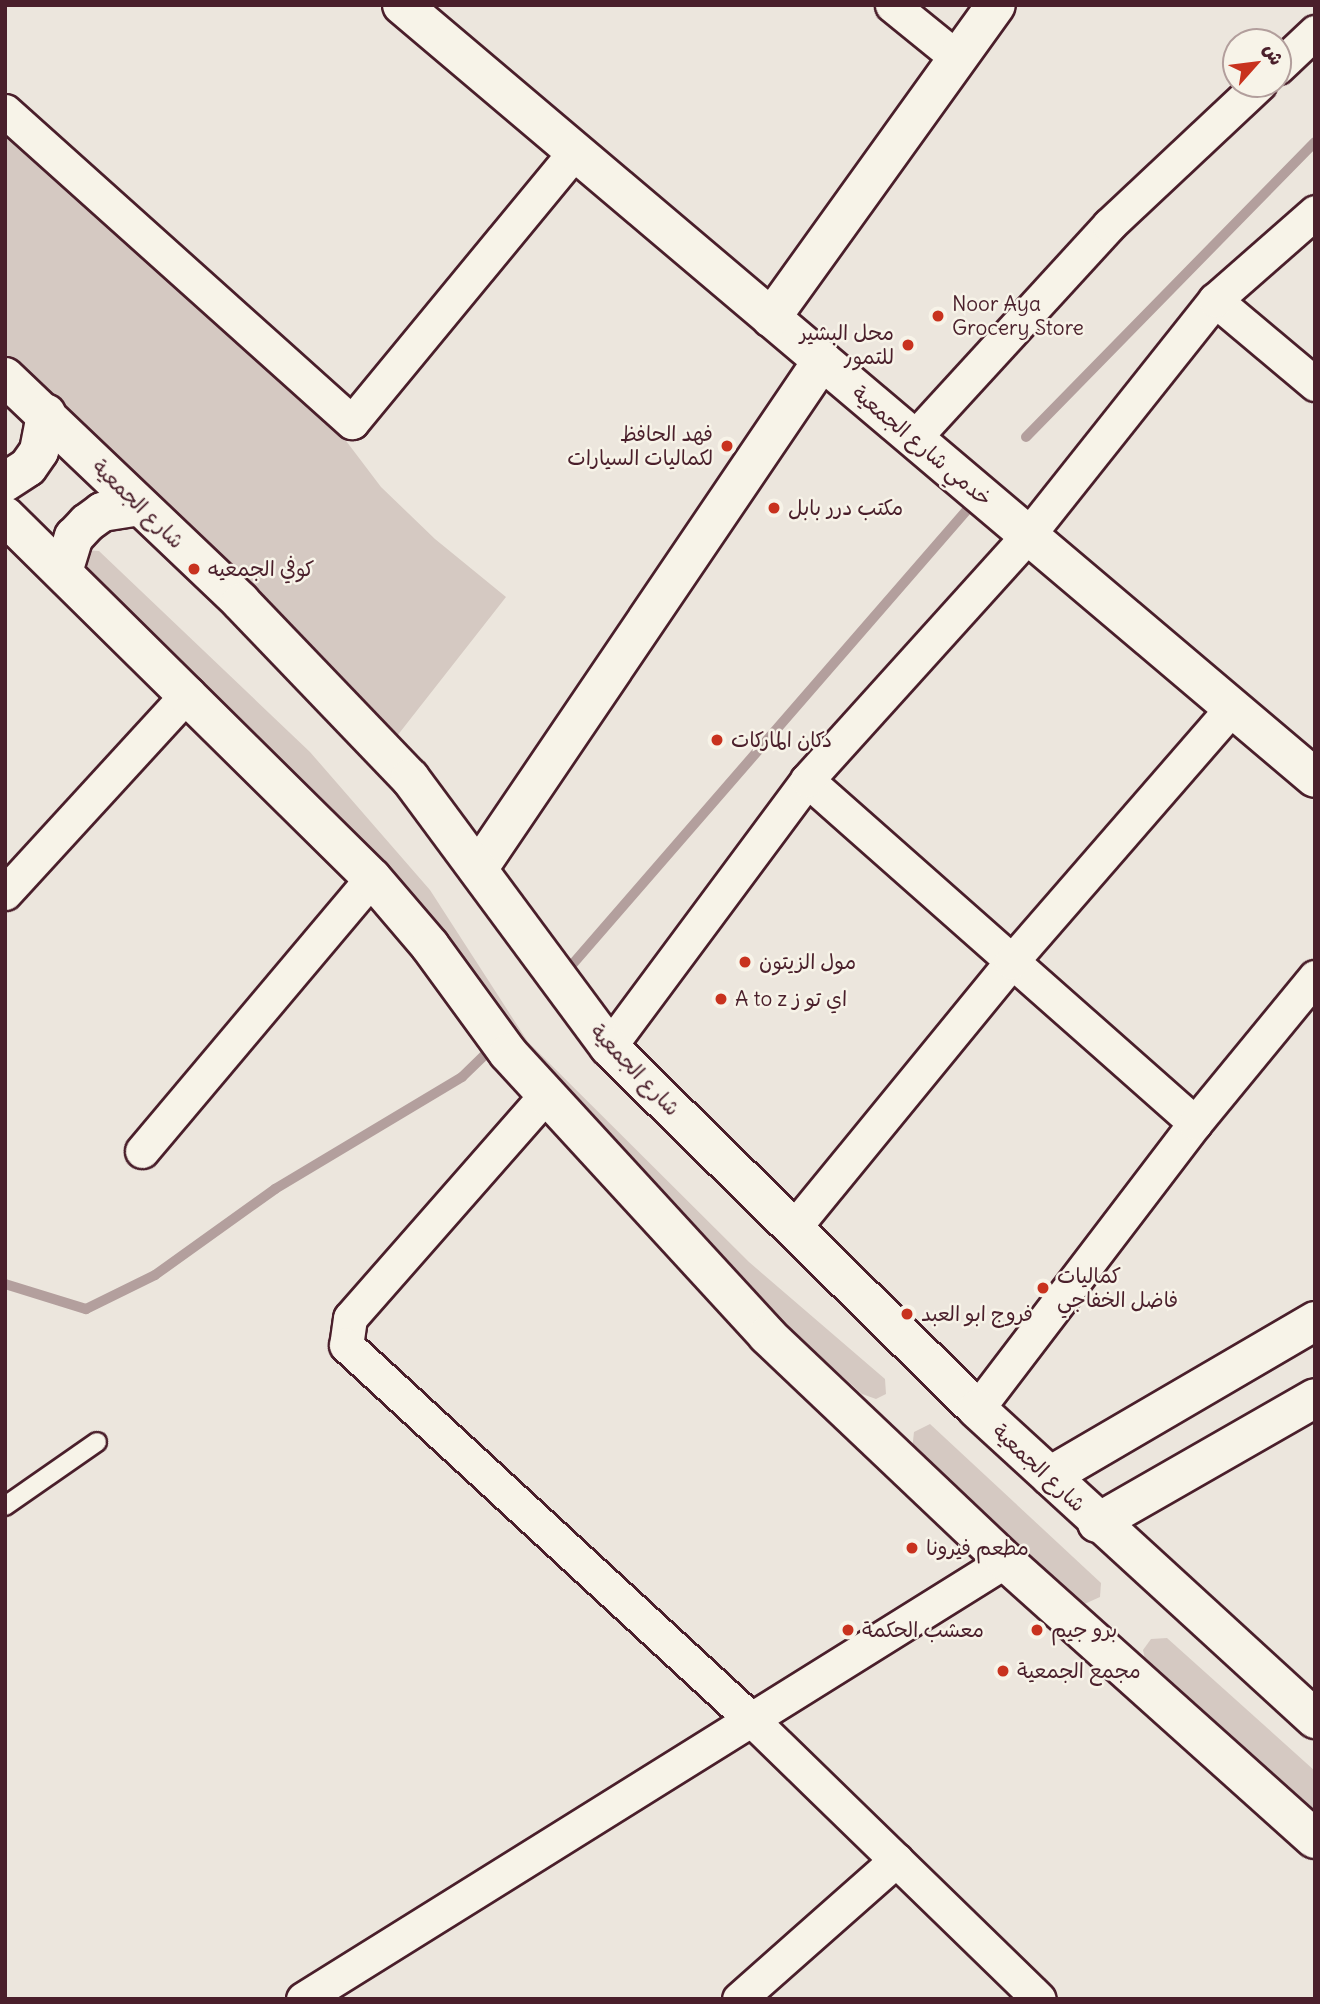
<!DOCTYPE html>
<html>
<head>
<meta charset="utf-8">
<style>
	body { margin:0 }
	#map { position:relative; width:1320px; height:2004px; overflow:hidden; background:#ece6dd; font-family:Delius,"Playpen Sans Arabic",sans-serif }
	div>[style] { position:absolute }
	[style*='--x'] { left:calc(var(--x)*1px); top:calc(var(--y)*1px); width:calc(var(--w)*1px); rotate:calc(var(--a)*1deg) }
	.green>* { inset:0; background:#d5c9c2 }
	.stream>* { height:10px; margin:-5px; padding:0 5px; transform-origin:5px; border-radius:5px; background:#b39f9d }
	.roads { filter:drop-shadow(2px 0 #4a1f2b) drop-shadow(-2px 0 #4a1f2b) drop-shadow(0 2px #4a1f2b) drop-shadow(0 -2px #4a1f2b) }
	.service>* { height:18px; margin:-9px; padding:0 9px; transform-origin:9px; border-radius:9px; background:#f7f3e8 }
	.minor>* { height:33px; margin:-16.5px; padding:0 16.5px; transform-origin:16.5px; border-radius:16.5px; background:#f7f3e8 }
	.tertiary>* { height:38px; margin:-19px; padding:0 19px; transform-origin:19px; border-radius:19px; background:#f7f3e8 }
	.primary>* { height:38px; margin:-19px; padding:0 19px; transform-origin:19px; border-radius:19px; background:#f7f3e8 }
	.dots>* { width:19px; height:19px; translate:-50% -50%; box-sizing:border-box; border:4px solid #f7f3e8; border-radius:50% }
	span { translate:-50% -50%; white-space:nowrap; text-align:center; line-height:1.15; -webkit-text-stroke:5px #f7f3e8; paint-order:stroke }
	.poi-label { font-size:21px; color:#4a1f2b }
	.left { translate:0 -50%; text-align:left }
	.right { translate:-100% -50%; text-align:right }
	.street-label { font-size:21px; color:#4a1f2b }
	.frame { position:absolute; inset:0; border:7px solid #4a1f2b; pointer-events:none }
	.north { position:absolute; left:1222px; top:28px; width:70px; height:70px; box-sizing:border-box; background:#f7f3e8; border:2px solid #b29e9c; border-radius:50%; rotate:62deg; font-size:19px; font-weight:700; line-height:28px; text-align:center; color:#4a1f2b }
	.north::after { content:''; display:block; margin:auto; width:24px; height:32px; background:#c8321e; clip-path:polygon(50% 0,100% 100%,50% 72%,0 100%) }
</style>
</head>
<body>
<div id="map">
	<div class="green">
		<i style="clip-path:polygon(5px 105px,331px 421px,381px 487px,435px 539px,506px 597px,397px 736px,5px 367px)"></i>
		<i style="clip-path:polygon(82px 550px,99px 551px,310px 752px,430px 890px,528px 1042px,749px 1262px,885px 1379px,886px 1394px,876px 1399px,862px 1394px,709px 1255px,73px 565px)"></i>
		<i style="clip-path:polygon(930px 1424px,1101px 1583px,1100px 1597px,1080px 1606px,912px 1450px,914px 1432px)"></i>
		<i style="clip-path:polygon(1167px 1638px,1315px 1771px,1315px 1816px,1146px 1664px,1143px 1650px,1151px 1639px)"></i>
	</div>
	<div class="stream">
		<i style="--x:1026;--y:437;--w:413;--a:-45.6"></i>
		<i style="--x:564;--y:974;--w:624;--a:-49.03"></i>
		<i style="--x:5;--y:1284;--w:85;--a:17.2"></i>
		<i style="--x:86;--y:1309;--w:77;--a:-26.2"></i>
		<i style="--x:155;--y:1275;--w:148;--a:-35.6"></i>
		<i style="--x:275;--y:1189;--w:218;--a:-30.9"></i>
		<i style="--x:462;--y:1077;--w:45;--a:-44.1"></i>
	</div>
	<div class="roads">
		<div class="service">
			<i style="--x:5;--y:1506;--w:112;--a:-34.8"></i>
		</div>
		<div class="minor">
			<i style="--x:892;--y:5;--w:82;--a:39.1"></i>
			<i style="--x:1278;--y:67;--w:51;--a:-43.4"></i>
			<i style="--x:5;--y:111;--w:466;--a:41.9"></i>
			<i style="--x:352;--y:422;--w:351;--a:-50.5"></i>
			<i style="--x:1215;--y:300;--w:131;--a:40"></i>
			<i style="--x:914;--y:438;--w:289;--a:-47.5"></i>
			<i style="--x:1109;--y:225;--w:206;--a:-43.2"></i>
			<i style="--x:807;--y:780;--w:518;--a:41.48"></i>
			<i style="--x:5;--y:893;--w:271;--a:-47.5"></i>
			<i style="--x:609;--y:1047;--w:332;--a:-53.4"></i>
			<i style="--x:807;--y:780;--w:330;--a:-47.9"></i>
			<i style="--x:1028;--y:535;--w:300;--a:-51.5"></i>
			<i style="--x:1215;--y:300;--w:133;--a:-41.3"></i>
			<i style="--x:545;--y:1096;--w:295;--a:131.3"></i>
			<i style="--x:350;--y:1318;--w:27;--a:98"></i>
			<i style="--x:346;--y:1345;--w:556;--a:42.74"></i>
			<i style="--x:754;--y:1722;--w:397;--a:44.2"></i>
			<i style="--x:142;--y:1151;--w:357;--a:-49.9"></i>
			<i style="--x:792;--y:1230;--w:346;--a:-50.7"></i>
			<i style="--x:1011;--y:962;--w:337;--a:-49"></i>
			<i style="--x:977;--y:1409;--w:360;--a:-52.7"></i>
			<i style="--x:1195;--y:1123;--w:189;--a:-50.6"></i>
			<i style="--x:303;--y:1999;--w:827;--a:-31.96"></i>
			<i style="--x:739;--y:1999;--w:210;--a:-41.5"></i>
		</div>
		<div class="tertiary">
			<i style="--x:402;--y:5;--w:1196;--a:40.25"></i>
			<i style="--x:771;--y:318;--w:385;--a:-54.3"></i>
			<i style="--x:478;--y:869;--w:614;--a:-55.9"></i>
			<i style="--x:1050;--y:1476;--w:307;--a:-30.3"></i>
			<i style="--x:1097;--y:1523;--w:251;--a:-29.8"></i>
		</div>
		<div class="primary">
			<i style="--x:5;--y:377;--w:326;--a:43.6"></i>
			<i style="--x:241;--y:602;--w:244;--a:46.2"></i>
			<i style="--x:410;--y:778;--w:335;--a:53.5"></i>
			<i style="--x:609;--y:1047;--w:516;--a:44.53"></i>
			<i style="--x:977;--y:1409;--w:459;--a:42.5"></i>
			<i style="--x:5;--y:482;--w:27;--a:-33"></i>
			<i style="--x:28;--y:467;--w:19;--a:-55"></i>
			<i style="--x:39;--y:451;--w:38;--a:-79"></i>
			<i style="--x:5;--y:516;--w:515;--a:44.61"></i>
			<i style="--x:372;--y:878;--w:89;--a:49.5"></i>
			<i style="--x:430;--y:946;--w:132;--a:53.9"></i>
			<i style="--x:508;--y:1053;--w:383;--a:47.4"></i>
			<i style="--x:767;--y:1335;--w:328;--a:43.5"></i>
			<i style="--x:1005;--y:1561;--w:416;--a:41.9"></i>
			<i style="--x:63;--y:572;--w:37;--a:-73"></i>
			<i style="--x:74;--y:537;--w:19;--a:-47"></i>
			<i style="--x:87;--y:523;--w:19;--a:-36"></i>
			<i style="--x:102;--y:512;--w:37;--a:-9"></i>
		</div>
	</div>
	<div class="dots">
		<i style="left:938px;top:316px;background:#c8321e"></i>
		<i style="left:908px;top:345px;background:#c8321e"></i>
		<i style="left:727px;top:446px;background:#c8321e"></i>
		<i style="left:774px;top:508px;background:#c8321e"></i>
		<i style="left:194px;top:569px;background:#c8321e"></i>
		<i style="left:717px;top:740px;background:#c8321e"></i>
		<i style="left:745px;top:962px;background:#c8321e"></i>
		<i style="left:721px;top:999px;background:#c8321e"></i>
		<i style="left:1043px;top:1288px;background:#c8321e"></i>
		<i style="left:907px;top:1314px;background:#c8321e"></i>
		<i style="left:912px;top:1548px;background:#c8321e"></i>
		<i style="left:848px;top:1630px;background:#c8321e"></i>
		<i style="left:1037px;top:1630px;background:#c8321e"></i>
		<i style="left:1003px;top:1671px;background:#c8321e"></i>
	</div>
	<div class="poi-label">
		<span class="left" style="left:952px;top:316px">Noor Aya<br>Grocery Store</span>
		<span class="right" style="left:894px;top:345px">محل البشير<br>للتمور</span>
		<span class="right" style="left:713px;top:446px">فهد الحافظ<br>لكماليات السيارات</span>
		<span class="left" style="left:788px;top:508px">مكتب درر بابل</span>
		<span class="left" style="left:208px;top:569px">كوفي الجمعيه</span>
		<span class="left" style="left:731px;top:740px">دكان الماركات</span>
		<span class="left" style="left:759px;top:962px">مول الزيتون</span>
		<span class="left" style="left:735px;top:999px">A to z اي تو ز</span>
		<span class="left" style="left:1057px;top:1288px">كماليات<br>فاضل الخفاجي</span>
		<span class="left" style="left:921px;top:1314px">فروج ابو العبد</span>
		<span class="left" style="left:926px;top:1548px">مطعم فيرونا</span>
		<span class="left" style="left:862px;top:1630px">معشب الحكمة</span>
		<span class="left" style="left:1051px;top:1630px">برو جيم</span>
		<span class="left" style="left:1017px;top:1671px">مجمع الجمعية</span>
	</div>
	<div class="street-label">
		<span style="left:922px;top:446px;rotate:40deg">خدمي شارع الجمعية</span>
		<span style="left:138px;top:504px;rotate:44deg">شارع الجمعية</span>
		<span style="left:635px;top:1070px;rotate:46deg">شارع الجمعية</span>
		<span style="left:1039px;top:1468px;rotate:43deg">شارع الجمعية</span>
	</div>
	<div class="frame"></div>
	<div class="north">ش</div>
</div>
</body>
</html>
